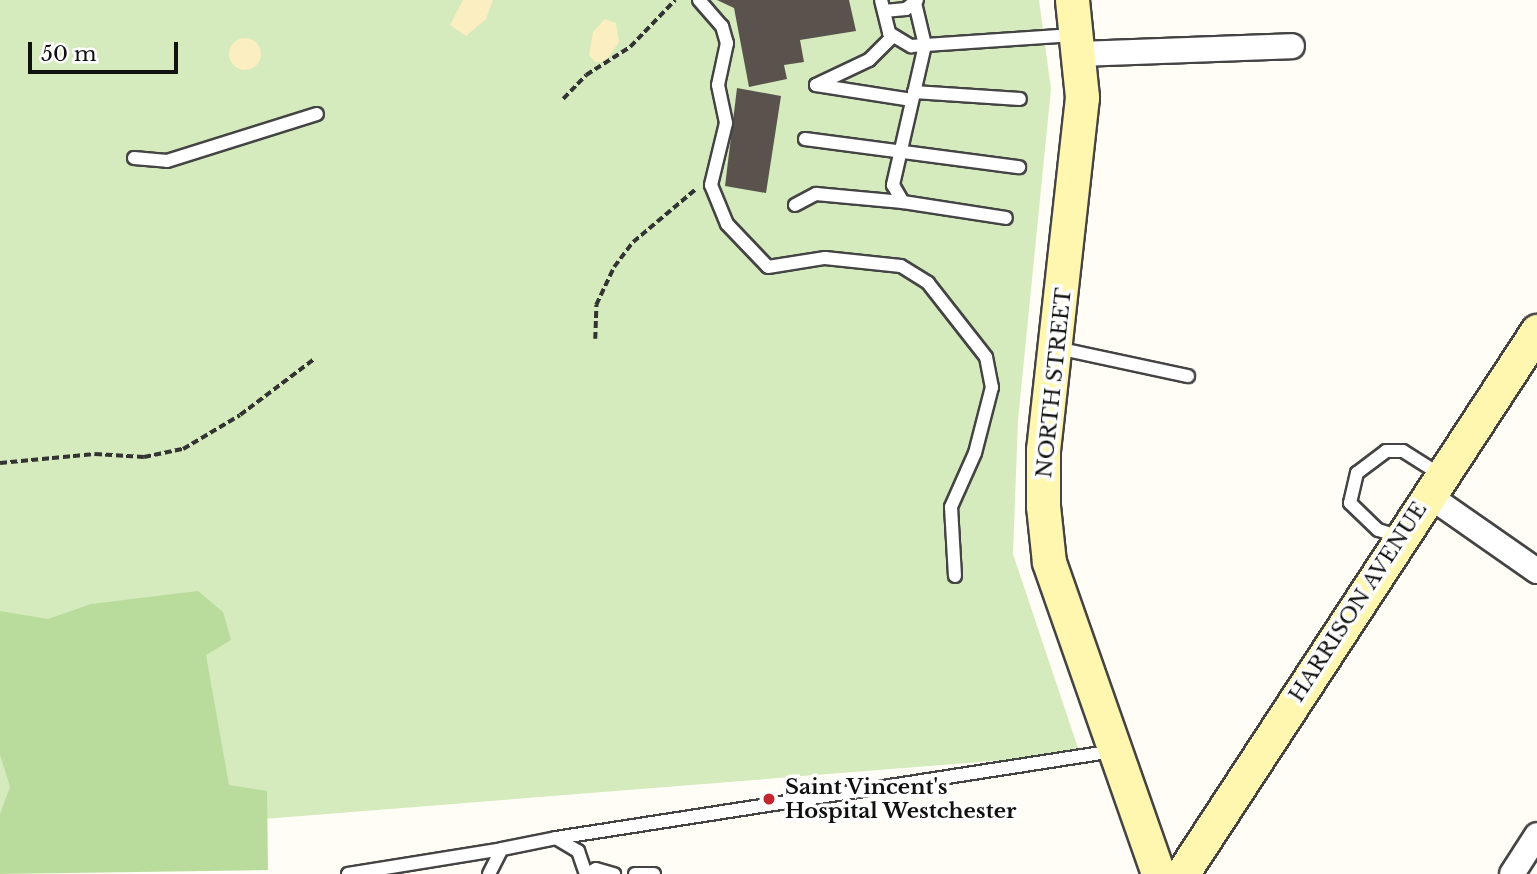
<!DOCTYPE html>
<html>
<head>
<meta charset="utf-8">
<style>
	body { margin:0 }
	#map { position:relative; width:1537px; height:874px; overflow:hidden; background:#fffdf5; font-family:"Libre Baskerville",serif }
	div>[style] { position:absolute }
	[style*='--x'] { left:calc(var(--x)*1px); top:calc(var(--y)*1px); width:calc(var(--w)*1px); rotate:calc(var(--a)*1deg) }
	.green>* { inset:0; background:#d5ebbd }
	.forest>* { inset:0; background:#b9dc9c }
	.sand>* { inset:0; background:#fbeec1 }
	.round { border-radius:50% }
	.building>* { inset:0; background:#5a524d }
	.path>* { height:3.5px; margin-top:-1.75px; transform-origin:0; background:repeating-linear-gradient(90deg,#333 0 7px,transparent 0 10.5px) }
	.roads { filter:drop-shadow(2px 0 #444) drop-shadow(-2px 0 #444) drop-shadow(0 2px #444) drop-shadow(0 -2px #444) }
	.lane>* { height:12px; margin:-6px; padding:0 6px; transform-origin:6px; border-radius:6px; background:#fff }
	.street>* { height:24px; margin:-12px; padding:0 12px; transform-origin:12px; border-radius:12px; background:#fff }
	.secondary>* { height:33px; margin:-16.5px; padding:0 16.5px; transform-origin:16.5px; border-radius:16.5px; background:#fff6b0 }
	.dots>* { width:19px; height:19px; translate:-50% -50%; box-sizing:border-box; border:4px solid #fff; border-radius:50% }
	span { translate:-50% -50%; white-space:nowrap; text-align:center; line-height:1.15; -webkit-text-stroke:7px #fff; paint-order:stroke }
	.street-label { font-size:21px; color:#111 }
	.poi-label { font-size:21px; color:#111; font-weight:700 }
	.left { translate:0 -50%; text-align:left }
	.scale { position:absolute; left:28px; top:42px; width:150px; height:32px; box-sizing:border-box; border:4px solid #111; border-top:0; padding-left:9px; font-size:21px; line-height:24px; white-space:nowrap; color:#111; -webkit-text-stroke:5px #fff; paint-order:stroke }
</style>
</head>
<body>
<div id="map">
	<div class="green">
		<i style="clip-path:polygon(0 0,1039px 0,1051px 89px,1018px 420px,1013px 554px,1080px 754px,0 840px)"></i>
	</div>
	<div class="forest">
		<i style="clip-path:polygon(198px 591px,223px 612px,231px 640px,206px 655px,229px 785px,267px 791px,268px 870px,0 874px,0 814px,10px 787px,0 755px,0 611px,48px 619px,91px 604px)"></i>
	</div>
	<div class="sand">
		<i style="clip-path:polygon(463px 0,493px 0,486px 19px,466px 36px,450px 25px)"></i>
		<i style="clip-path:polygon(605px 19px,616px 23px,619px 42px,605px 62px,595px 62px,589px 55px,593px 32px)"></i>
		<i class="round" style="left:229px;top:38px;width:32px;height:32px"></i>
	</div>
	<div class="building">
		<i style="clip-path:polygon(717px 0,849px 0,856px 31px,800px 40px,804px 62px,784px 65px,787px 79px,749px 87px,734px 8px)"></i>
		<i style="clip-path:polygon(737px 88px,781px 96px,766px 193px,725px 186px)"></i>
	</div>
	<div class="path">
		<i style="--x:563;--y:99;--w:33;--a:-46"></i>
		<i style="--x:586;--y:75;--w:52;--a:-32.5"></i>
		<i style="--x:630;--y:47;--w:65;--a:-46.2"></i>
		<i style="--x:595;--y:339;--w:34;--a:-88"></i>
		<i style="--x:596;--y:305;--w:42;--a:-64.7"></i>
		<i style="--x:614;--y:267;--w:31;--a:-53"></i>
		<i style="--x:633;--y:242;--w:82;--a:-40.1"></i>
		<i style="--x:0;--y:463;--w:95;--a:-5.4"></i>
		<i style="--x:95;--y:454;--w:49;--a:3.5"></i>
		<i style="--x:144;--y:457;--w:40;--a:-12"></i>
		<i style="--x:183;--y:449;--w:66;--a:-30.8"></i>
		<i style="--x:240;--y:415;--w:93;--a:-37.1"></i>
	</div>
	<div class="roads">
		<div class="lane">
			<i style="--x:699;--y:0;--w:35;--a:49"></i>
			<i style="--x:722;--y:26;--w:18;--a:74"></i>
			<i style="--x:727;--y:43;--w:43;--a:102.1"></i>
			<i style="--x:718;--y:85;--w:39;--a:78"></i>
			<i style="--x:726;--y:123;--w:64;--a:103.6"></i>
			<i style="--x:711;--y:185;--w:42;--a:67.7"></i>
			<i style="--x:727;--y:224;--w:59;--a:46.4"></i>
			<i style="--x:768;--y:267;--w:58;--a:-9"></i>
			<i style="--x:825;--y:258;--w:76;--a:6"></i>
			<i style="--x:901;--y:266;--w:32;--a:32"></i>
			<i style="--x:928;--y:283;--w:94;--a:51.9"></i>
			<i style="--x:986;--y:357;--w:31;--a:79"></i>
			<i style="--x:992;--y:387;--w:68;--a:104.4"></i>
			<i style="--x:975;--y:453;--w:59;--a:114"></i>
			<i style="--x:951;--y:507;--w:69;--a:86.7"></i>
			<i style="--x:881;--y:0;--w:34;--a:76"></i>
			<i style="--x:889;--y:33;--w:26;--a:31"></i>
			<i style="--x:911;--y:46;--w:163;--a:-3.9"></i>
			<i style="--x:915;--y:3;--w:43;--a:76.6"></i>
			<i style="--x:925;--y:45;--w:144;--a:102.9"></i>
			<i style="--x:893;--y:185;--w:20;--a:60"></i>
			<i style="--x:903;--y:202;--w:104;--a:8.8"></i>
			<i style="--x:884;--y:11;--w:22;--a:-5"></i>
			<i style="--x:906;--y:9;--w:14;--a:-39"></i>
			<i style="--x:816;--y:85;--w:97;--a:8.9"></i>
			<i style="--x:816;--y:85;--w:59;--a:-25.3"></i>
			<i style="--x:869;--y:60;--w:34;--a:-45"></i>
			<i style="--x:914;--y:92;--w:106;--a:3.8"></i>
			<i style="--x:805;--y:139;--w:216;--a:7.5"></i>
			<i style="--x:134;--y:158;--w:33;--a:5"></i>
			<i style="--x:167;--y:161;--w:157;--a:-17.4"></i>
			<i style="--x:795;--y:205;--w:24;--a:-28"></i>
			<i style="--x:816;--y:194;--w:87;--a:5.3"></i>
			<i style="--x:1057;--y:348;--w:134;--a:12.1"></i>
			<i style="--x:1400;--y:537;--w:23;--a:-162"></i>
			<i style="--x:1378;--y:530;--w:39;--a:-136"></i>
			<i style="--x:1350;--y:503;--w:31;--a:-77"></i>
			<i style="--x:1357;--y:473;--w:36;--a:-37"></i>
			<i style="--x:1386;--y:451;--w:17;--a:0"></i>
			<i style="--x:1403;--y:451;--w:45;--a:32.3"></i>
			<i style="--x:556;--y:838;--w:565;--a:-8.86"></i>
			<i style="--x:348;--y:874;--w:156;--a:-9.2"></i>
			<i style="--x:489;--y:874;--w:28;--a:-63"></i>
			<i style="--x:502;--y:849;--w:55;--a:-11.5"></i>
			<i style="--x:556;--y:838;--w:26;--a:31"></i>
			<i style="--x:578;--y:851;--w:24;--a:71"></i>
			<i style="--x:587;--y:874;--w:10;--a:-29"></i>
			<i style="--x:596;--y:869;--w:19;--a:16"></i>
			<i style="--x:635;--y:874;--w:19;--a:0"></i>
		</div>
		<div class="street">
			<i style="--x:1078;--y:54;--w:214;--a:-2.1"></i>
			<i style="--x:1428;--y:495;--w:133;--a:34.9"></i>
			<i style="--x:1512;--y:874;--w:46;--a:-57.3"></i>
		</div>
		<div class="secondary">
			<i style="--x:1072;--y:0;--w:98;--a:84.1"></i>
			<i style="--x:1082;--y:97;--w:354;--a:96.3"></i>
			<i style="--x:1043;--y:449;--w:57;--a:90"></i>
			<i style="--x:1043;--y:506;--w:56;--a:83.9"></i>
			<i style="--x:1049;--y:562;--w:330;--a:70.7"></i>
			<i style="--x:1182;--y:874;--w:649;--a:-56.82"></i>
		</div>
	</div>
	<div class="dots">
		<i style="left:769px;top:799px;background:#c4262e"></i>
	</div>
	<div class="street-label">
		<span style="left:1054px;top:383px;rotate:-84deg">NORTH STREET</span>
		<span style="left:1358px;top:602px;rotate:-57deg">HARRISON AVENUE</span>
	</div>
	<div class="poi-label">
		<span class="left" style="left:785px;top:799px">Saint Vincent's<br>Hospital Westchester</span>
	</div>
	<div class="scale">50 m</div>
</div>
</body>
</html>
